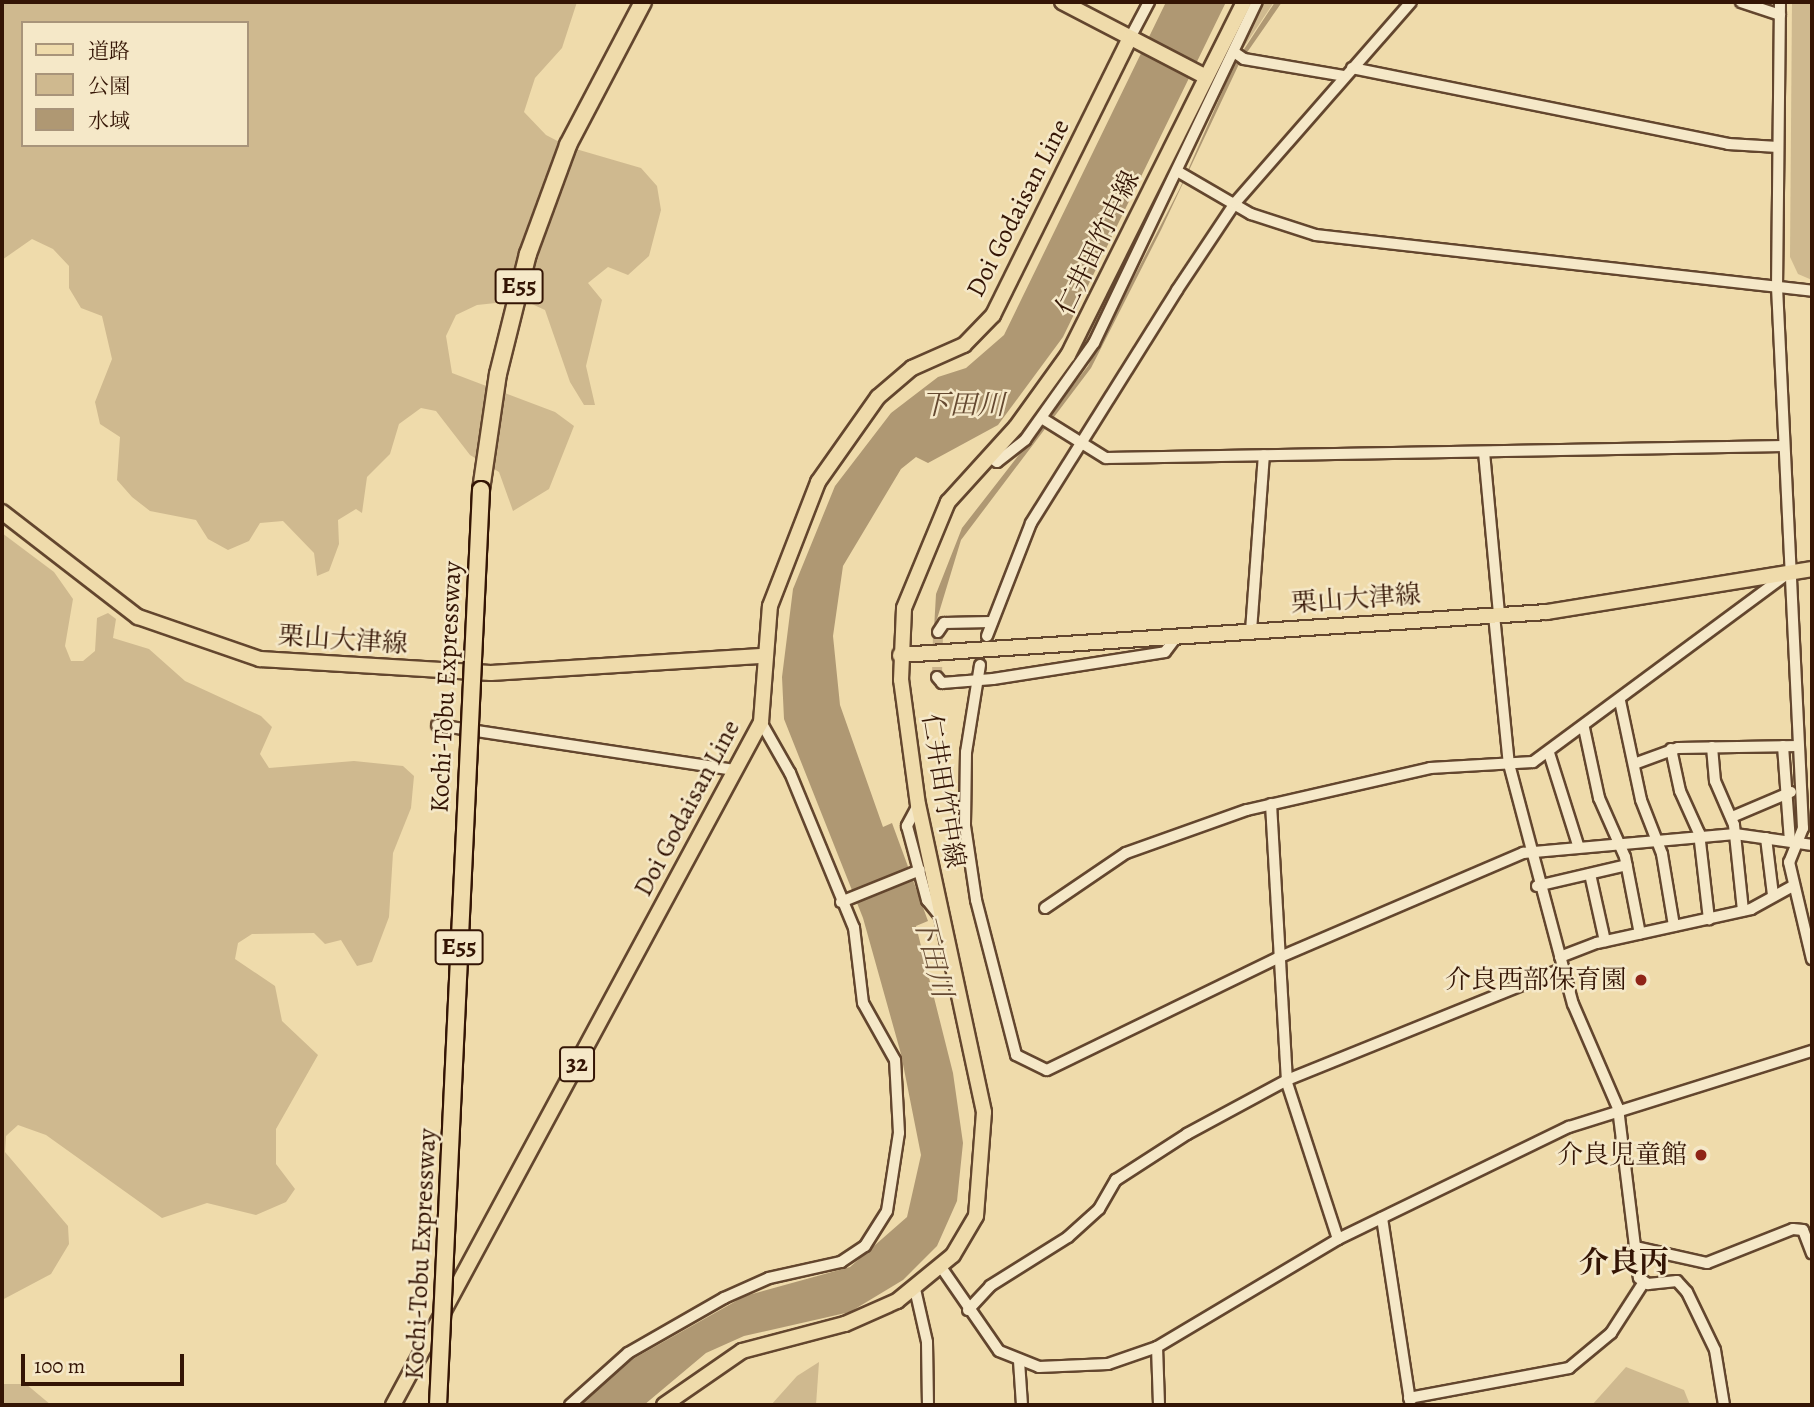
<!DOCTYPE html>
<html>
<head>
<meta charset="utf-8">
<style>
	body { margin:0 }
	#map { position:relative; width:1814px; height:1407px; overflow:hidden; background:#efdbab; font-family:Alegreya,"Noto Serif JP",serif }
	div>[style] { position:absolute }
	[style*='--x'] { left:calc(var(--x)*1px); top:calc(var(--y)*1px); width:calc(var(--w)*1px); rotate:calc(var(--a)*1deg) }
	.green>* { inset:0; background:#cfb98f }
	.water>* { inset:0; background:#af9873 }
	.minor-tunnel>* { height:10px; margin-top:-5px; transform-origin:0; background:repeating-linear-gradient(90deg,#cab38a 0 10px,transparent 0 15px) }
	.roads { filter:drop-shadow(2px 0 #63462e) drop-shadow(-2px 0 #63462e) drop-shadow(0 2px #63462e) drop-shadow(0 -2px #63462e) }
	.minor>* { height:10px; margin:-5px; padding:0 5px; transform-origin:5px; border-radius:5px; background:#f5e8c8 }
	.major>* { height:14px; margin:-7px; padding:0 7px; transform-origin:7px; border-radius:7px; background:#efdbab }
	.highway>* { height:16px; margin:-8px; padding:0 8px; transform-origin:8px; border-radius:8px; background:#efdbab }
	.bridges { filter:drop-shadow(2px 0 #341505) drop-shadow(-2px 0 #341505) drop-shadow(0 2px #341505) drop-shadow(0 -2px #341505) }
	.highway-bridge>* { height:16px; margin:-8px; padding:0 8px; transform-origin:8px; border-radius:8px; background:#efdbab }
	.dots>* { width:19px; height:19px; translate:-50% -50%; box-sizing:border-box; border:4px solid #f5e8c8; border-radius:50% }
	span { translate:-50% -50%; white-space:nowrap; text-align:center; line-height:1.15; -webkit-text-stroke:5px #f5e8c8; paint-order:stroke }
	.shield-label span { padding:2px 5px; background:#f5e8c8; border:2px solid; border-radius:5px; -webkit-text-stroke-width:0 }
	.shield-label { font-size:24px; color:#341505; font-weight:700 }
	.street-label { font-size:26px; color:#341505 }
	.poi-label { font-size:26px; color:#341505 }
	.right { translate:-100% -50%; text-align:right }
	.water-label { font-size:28px; color:#654931; font-style:italic }
	.quarter-label { font-size:30px; color:#341505; font-weight:700 }
	.frame { position:absolute; inset:0; border:4px solid #341505; pointer-events:none }
	.legend { position:absolute; left:21px; top:21px; width:228px; height:126px; box-sizing:border-box; background:#f5e8c8; border:2px solid #a8947a; margin:0; padding:9px 12px; list-style:none; font-size:21px; color:#341505 }
	.legend li { display:flex; align-items:center; gap:14px; height:35px }
	.legend b { width:35px; border:2px solid #a8947a }
	.scale { position:absolute; left:21px; top:1354px; width:163px; height:32px; box-sizing:border-box; border:4px solid #341505; border-top:0; padding-left:9px; font-size:21px; line-height:24px; white-space:nowrap; color:#341505; -webkit-text-stroke:5px #f5e8c8; paint-order:stroke }
</style>
</head>
<body>
<div id="map">
	<div class="green">
		<i style="clip-path:polygon(evenodd,2px 2px,577px 2px,562px 48px,535px 78px,524px 112px,546px 135px,569px 147px,641px 168px,657px 186px,661px 210px,649px 256px,628px 275px,608px 267px,588px 283px,602px 300px,586px 366px,595px 405px,584px 405px,570px 382px,545px 310px,523px 300px,477px 305px,456px 315px,446px 336px,452px 373px,555px 412px,574px 426px,549px 489px,513px 511px,499px 472px,470px 455px,436px 411px,421px 408px,399px 424px,390px 454px,367px 477px,362px 513px,356px 509px,338px 520px,339px 544px,329px 571px,317px 576px,314px 553px,283px 521px,260px 523px,249px 541px,228px 550px,208px 539px,196px 520px,150px 511px,132px 497px,117px 480px,120px 437px,100px 424px,95px 402px,112px 359px,102px 316px,81px 308px,69px 288px,69px 266px,53px 249px,32px 239px,2px 260px,2px 2px,23px 23px,247px 23px,247px 145px,23px 145px,23px 23px)"></i>
		<i style="clip-path:polygon(1251px 2px,1096px 331px,1037px 423px,1000px 455px,1040px 409px,1090px 329px)"></i>
		<i style="clip-path:polygon(1259px 2px,1274px 2px,1240px 53px,1239px 52px)"></i>
		<i style="clip-path:polygon(1792px 2px,1812px 2px,1812px 280px,1798px 274px,1790px 257px)"></i>
		<i style="clip-path:polygon(2px 533px,54px 572px,73px 599px,65px 646px,71px 661px,83px 661px,95px 651px,97px 618px,108px 613px,116px 619px,113px 638px,149px 649px,185px 681px,261px 716px,272px 727px,260px 754px,269px 768px,354px 761px,403px 766px,414px 776px,411px 808px,393px 853px,389px 917px,372px 962px,357px 966px,341px 940px,325px 944px,314px 933px,252px 934px,238px 943px,235px 959px,275px 986px,282px 1021px,318px 1055px,276px 1129px,276px 1164px,295px 1189px,286px 1202px,256px 1215px,207px 1203px,162px 1218px,46px 1135px,18px 1125px,6px 1136px,5px 1152px,68px 1226px,69px 1244px,51px 1274px,2px 1300px)"></i>
		<i style="clip-path:polygon(819px 1362px,816px 1405px,771px 1405px,797px 1376px)"></i>
		<i style="clip-path:polygon(1626px 1367px,1684px 1390px,1690px 1405px,1592px 1405px)"></i>
		<i style="clip-path:polygon(2px 1384px,26px 1384px,51px 1405px,2px 1405px)"></i>
	</div>
	<div class="water">
		<i style="clip-path:polygon(1166px 2px,1226px 2px,1063px 337px,998px 425px,928px 463px,916px 457px,901px 469px,843px 566px,833px 636px,840px 705px,883px 827px,892px 823px,928px 921px,916px 926px,953px 1073px,963px 1143px,957px 1201px,937px 1246px,903px 1280px,850px 1312px,744px 1336px,706px 1353px,644px 1405px,578px 1405px,617px 1368px,745px 1296px,850px 1267px,907px 1217px,921px 1155px,901px 1054px,863px 918px,784px 719px,782px 677px,793px 589px,835px 486px,891px 413px,938px 377px,966px 368px,1004px 335px)"></i>
		<i style="clip-path:polygon(1275px 2px,1282px 2px,1239px 64px,1161px 230px,1091px 368px,961px 540px,934px 629px,936px 594px,962px 528px,1088px 366px,1180px 188px,1235px 63px)"></i>
	</div>
	<div class="minor-tunnel">
		<i style="--x:937;--y:677;--w:45;--a:-88.7"></i>
	</div>
	<div class="roads">
		<div class="minor">
			<i style="--x:1741;--y:2;--w:41;--a:18.4"></i>
			<i style="--x:1780;--y:2;--w:285;--a:90.6"></i>
			<i style="--x:1777;--y:287;--w:542;--a:87.25"></i>
			<i style="--x:1803;--y:828;--w:37;--a:112"></i>
			<i style="--x:1789;--y:862;--w:100;--a:76.7"></i>
			<i style="--x:1130;--y:38;--w:41;--a:-62.2"></i>
			<i style="--x:1234;--y:52;--w:12;--a:35"></i>
			<i style="--x:1244;--y:59;--w:101;--a:9.6"></i>
			<i style="--x:1352;--y:68;--w:384;--a:11.4"></i>
			<i style="--x:1728;--y:144;--w:50;--a:3.4"></i>
			<i style="--x:1177;--y:171;--w:86;--a:30.2"></i>
			<i style="--x:1251;--y:214;--w:68;--a:17.9"></i>
			<i style="--x:1316;--y:235;--w:499;--a:6.4"></i>
			<i style="--x:1043;--y:419;--w:74;--a:31.8"></i>
			<i style="--x:1106;--y:458;--w:678;--a:-1.01"></i>
			<i style="--x:1484;--y:452;--w:164;--a:84.7"></i>
			<i style="--x:989;--y:456;--w:10;--a:37"></i>
			<i style="--x:997;--y:462;--w:36;--a:-38"></i>
			<i style="--x:1025;--y:440;--w:119;--a:-54.6"></i>
			<i style="--x:1094;--y:343;--w:378;--a:-64.5"></i>
			<i style="--x:1494;--y:615;--w:150;--a:84.3"></i>
			<i style="--x:1509;--y:764;--w:248;--a:75.1"></i>
			<i style="--x:1573;--y:1004;--w:113;--a:66.6"></i>
			<i style="--x:1618;--y:1108;--w:171;--a:83"></i>
			<i style="--x:1639;--y:1278;--w:11;--a:34"></i>
			<i style="--x:1648;--y:1284;--w:29;--a:-6"></i>
			<i style="--x:1677;--y:1281;--w:15;--a:48"></i>
			<i style="--x:1687;--y:1292;--w:64;--a:64.2"></i>
			<i style="--x:1715;--y:1350;--w:56;--a:80.7"></i>
			<i style="--x:1251;--y:631;--w:176;--a:-85.8"></i>
			<i style="--x:938;--y:632;--w:11;--a:-56"></i>
			<i style="--x:944;--y:623;--w:47;--a:-1.2"></i>
			<i style="--x:987;--y:636;--w:121;--a:-68.7"></i>
			<i style="--x:1031;--y:523;--w:275;--a:-57.9"></i>
			<i style="--x:1177;--y:290;--w:105;--a:-56.3"></i>
			<i style="--x:1235;--y:203;--w:267;--a:-48.8"></i>
			<i style="--x:980;--y:665;--w:88;--a:99.1"></i>
			<i style="--x:966;--y:752;--w:74;--a:90.8"></i>
			<i style="--x:965;--y:826;--w:75;--a:81.5"></i>
			<i style="--x:976;--y:900;--w:160;--a:75.5"></i>
			<i style="--x:1016;--y:1055;--w:34;--a:26"></i>
			<i style="--x:1047;--y:1070;--w:257;--a:-25.9"></i>
			<i style="--x:1278;--y:958;--w:267;--a:-23.2"></i>
			<i style="--x:1523;--y:853;--w:213;--a:-5.1"></i>
			<i style="--x:1735;--y:834;--w:78;--a:8.1"></i>
			<i style="--x:937;--y:677;--w:8;--a:50"></i>
			<i style="--x:942;--y:683;--w:51;--a:-4.5"></i>
			<i style="--x:993;--y:679;--w:174;--a:-8.9"></i>
			<i style="--x:1165;--y:652;--w:21;--a:-53"></i>
			<i style="--x:1620;--y:701;--w:101;--a:78"></i>
			<i style="--x:1641;--y:800;--w:58;--a:68.7"></i>
			<i style="--x:1662;--y:854;--w:73;--a:80.5"></i>
			<i style="--x:437;--y:725;--w:299;--a:8.6"></i>
			<i style="--x:1584;--y:728;--w:72;--a:77.9"></i>
			<i style="--x:1599;--y:798;--w:64;--a:66.2"></i>
			<i style="--x:1625;--y:857;--w:78;--a:79"></i>
			<i style="--x:1783;--y:746;--w:95;--a:85.8"></i>
			<i style="--x:1712;--y:747;--w:34;--a:85"></i>
			<i style="--x:1715;--y:781;--w:48;--a:66.6"></i>
			<i style="--x:1734;--y:825;--w:86;--a:84"></i>
			<i style="--x:1671;--y:749;--w:43;--a:77.9"></i>
			<i style="--x:1680;--y:791;--w:46;--a:65.7"></i>
			<i style="--x:1699;--y:833;--w:87;--a:83.4"></i>
			<i style="--x:1549;--y:753;--w:96;--a:72.5"></i>
			<i style="--x:1634;--y:764;--w:47;--a:-20"></i>
			<i style="--x:1678;--y:748;--w:120;--a:-1"></i>
			<i style="--x:1271;--y:804;--w:279;--a:86.7"></i>
			<i style="--x:1287;--y:1083;--w:164;--a:71.9"></i>
			<i style="--x:918;--y:805;--w:24;--a:118"></i>
			<i style="--x:907;--y:826;--w:77;--a:74.9"></i>
			<i style="--x:927;--y:900;--w:21;--a:51"></i>
			<i style="--x:1732;--y:817;--w:64;--a:-23"></i>
			<i style="--x:1766;--y:838;--w:57;--a:83"></i>
			<i style="--x:1590;--y:874;--w:69;--a:77.4"></i>
			<i style="--x:1537;--y:886;--w:92;--a:-13.1"></i>
			<i style="--x:841;--y:902;--w:85;--a:-22.1"></i>
			<i style="--x:1045;--y:908;--w:98;--a:-34.2"></i>
			<i style="--x:1126;--y:853;--w:128;--a:-19.6"></i>
			<i style="--x:1247;--y:810;--w:188;--a:-12.9"></i>
			<i style="--x:1430;--y:768;--w:103;--a:-3.3"></i>
			<i style="--x:1533;--y:762;--w:317;--a:-36.5"></i>
			<i style="--x:1560;--y:957;--w:40;--a:-21"></i>
			<i style="--x:1597;--y:943;--w:158;--a:-12.4"></i>
			<i style="--x:1751;--y:909;--w:48;--a:-28.7"></i>
			<i style="--x:1382;--y:1218;--w:186;--a:81.3"></i>
			<i style="--x:1635;--y:1247;--w:74;--a:12.5"></i>
			<i style="--x:1707;--y:1263;--w:92;--a:-21.6"></i>
			<i style="--x:1793;--y:1229;--w:10;--a:6"></i>
			<i style="--x:1803;--y:1230;--w:25;--a:69"></i>
			<i style="--x:941;--y:1267;--w:102;--a:55.4"></i>
			<i style="--x:999;--y:1351;--w:43;--a:21.8"></i>
			<i style="--x:1039;--y:1367;--w:69;--a:-2.5"></i>
			<i style="--x:1108;--y:1364;--w:52;--a:-19.1"></i>
			<i style="--x:1157;--y:1347;--w:211;--a:-30.8"></i>
			<i style="--x:1338;--y:1239;--w:257;--a:-25.9"></i>
			<i style="--x:1569;--y:1127;--w:255;--a:-17.4"></i>
			<i style="--x:915;--y:1289;--w:54;--a:77.2"></i>
			<i style="--x:927;--y:1342;--w:63;--a:89.1"></i>
			<i style="--x:968;--y:1310;--w:33;--a:-47"></i>
			<i style="--x:990;--y:1286;--w:92;--a:-32.1"></i>
			<i style="--x:1068;--y:1237;--w:42;--a:-42.1"></i>
			<i style="--x:1099;--y:1209;--w:34;--a:-60"></i>
			<i style="--x:1116;--y:1180;--w:85;--a:-32.9"></i>
			<i style="--x:1187;--y:1134;--w:114;--a:-28.4"></i>
			<i style="--x:1287;--y:1080;--w:297;--a:-22"></i>
			<i style="--x:1157;--y:1347;--w:58;--a:88"></i>
			<i style="--x:1019;--y:1361;--w:44;--a:86.1"></i>
			<i style="--x:1409;--y:1398;--w:163;--a:-10.6"></i>
			<i style="--x:1569;--y:1368;--w:55;--a:-39.8"></i>
			<i style="--x:1611;--y:1333;--w:61;--a:-57.1"></i>
			<i style="--x:570;--y:1405;--w:78;--a:-41.9"></i>
			<i style="--x:628;--y:1353;--w:111;--a:-29.8"></i>
			<i style="--x:724;--y:1298;--w:49;--a:-24"></i>
			<i style="--x:769;--y:1278;--w:74;--a:-12.5"></i>
			<i style="--x:841;--y:1262;--w:29;--a:-34"></i>
			<i style="--x:865;--y:1246;--w:41;--a:-57.8"></i>
			<i style="--x:887;--y:1211;--w:79;--a:-81.3"></i>
			<i style="--x:899;--y:1133;--w:73;--a:-93.1"></i>
			<i style="--x:895;--y:1060;--w:65;--a:-119.3"></i>
			<i style="--x:863;--y:1003;--w:76;--a:-96.8"></i>
			<i style="--x:854;--y:928;--w:168;--a:-112.4"></i>
			<i style="--x:790;--y:773;--w:59;--a:-119.6"></i>
		</div>
		<div class="major">
			<i style="--x:1062;--y:2;--w:162;--a:27.5"></i>
			<i style="--x:2;--y:512;--w:172;--a:37.7"></i>
			<i style="--x:138;--y:617;--w:129;--a:19"></i>
			<i style="--x:260;--y:659;--w:231;--a:3.5"></i>
			<i style="--x:491;--y:673;--w:275;--a:-3.6"></i>
			<i style="--x:900;--y:655;--w:648;--a:-3.8"></i>
			<i style="--x:1547;--y:612;--w:268;--a:-9.2"></i>
			<i style="--x:393;--y:1405;--w:776;--a:-61.68"></i>
			<i style="--x:761;--y:722;--w:116;--a:-85.6"></i>
			<i style="--x:770;--y:606;--w:133;--a:-68.8"></i>
			<i style="--x:818;--y:482;--w:104;--a:-54.8"></i>
			<i style="--x:878;--y:397;--w:45;--a:-40.5"></i>
			<i style="--x:912;--y:368;--w:57;--a:-23.9"></i>
			<i style="--x:964;--y:345;--w:42;--a:-46"></i>
			<i style="--x:993;--y:315;--w:309;--a:-63.7"></i>
			<i style="--x:664;--y:1405;--w:95;--a:-34.7"></i>
			<i style="--x:742;--y:1351;--w:106;--a:-14.7"></i>
			<i style="--x:845;--y:1324;--w:57;--a:-23.9"></i>
			<i style="--x:897;--y:1301;--w:72;--a:-39.4"></i>
			<i style="--x:953;--y:1255;--w:45;--a:-59.5"></i>
			<i style="--x:976;--y:1216;--w:104;--a:-85.6"></i>
			<i style="--x:984;--y:1112;--w:314;--a:-102.1"></i>
			<i style="--x:918;--y:805;--w:126;--a:-97.7"></i>
			<i style="--x:901;--y:680;--w:72;--a:-87.6"></i>
			<i style="--x:904;--y:608;--w:115;--a:-67.5"></i>
			<i style="--x:948;--y:502;--w:101;--a:-47.8"></i>
			<i style="--x:1016;--y:427;--w:89;--a:-54.2"></i>
			<i style="--x:1068;--y:355;--w:394;--a:-63.5"></i>
		</div>
		<div class="highway">
			<i style="--x:481;--y:490;--w:117;--a:-81.7"></i>
			<i style="--x:498;--y:374;--w:124;--a:-76"></i>
			<i style="--x:528;--y:254;--w:116;--a:-69.8"></i>
			<i style="--x:568;--y:145;--w:161;--a:-62.3"></i>
		</div>
	</div>
	<div class="bridges">
		<div class="highway-bridge">
			<i style="--x:438;--y:1405;--w:916;--a:-87.31"></i>
		</div>
	</div>
	<div class="dots">
		<i style="left:1641px;top:980px;background:#8f2418"></i>
		<i style="left:1701px;top:1155px;background:#8f2418"></i>
	</div>
	<div class="shield-label">
		<span style="left:519px;top:286px">E55</span>
		<span style="left:459px;top:947px">E55</span>
		<span style="left:577px;top:1064px">32</span>
	</div>
	<div class="street-label">
		<span style="left:1018px;top:208px;rotate:-63deg">Doi Godaisan Line</span>
		<span style="left:1098px;top:243px;rotate:-64deg">仁井田竹中線</span>
		<span style="left:1356px;top:599px;rotate:-4deg">栗山大津線</span>
		<span style="left:343px;top:640px;rotate:4deg">栗山大津線</span>
		<span style="left:446px;top:687px;rotate:-87deg">Kochi-Tobu Expressway</span>
		<span style="left:943px;top:791px;rotate:81deg">仁井田竹中線</span>
		<span style="left:687px;top:808px;rotate:-62deg">Doi Godaisan Line</span>
		<span style="left:421px;top:1254px;rotate:-87deg">Kochi-Tobu Expressway</span>
	</div>
	<div class="poi-label">
		<span class="right" style="left:1627px;top:980px">介良西部保育園</span>
		<span class="right" style="left:1687px;top:1155px">介良児童館</span>
	</div>
	<div class="water-label">
		<span style="left:963px;top:405px">下田川</span>
		<span style="left:933px;top:956px;rotate:76deg">下田川</span>
	</div>
	<div class="quarter-label">
		<span style="left:1624px;top:1262px">介良丙</span>
	</div>
	<div class="frame"></div>
	<ul class="legend">
	<li><b style="height:9px;background:#efdbab"></b>道路</li>
	<li><b style="height:19px;background:#cfb98f"></b>公園</li>
	<li><b style="height:19px;background:#af9873"></b>水域</li>
	</ul>
	<div class="scale">100 m</div>
</div>
</body>
</html>
